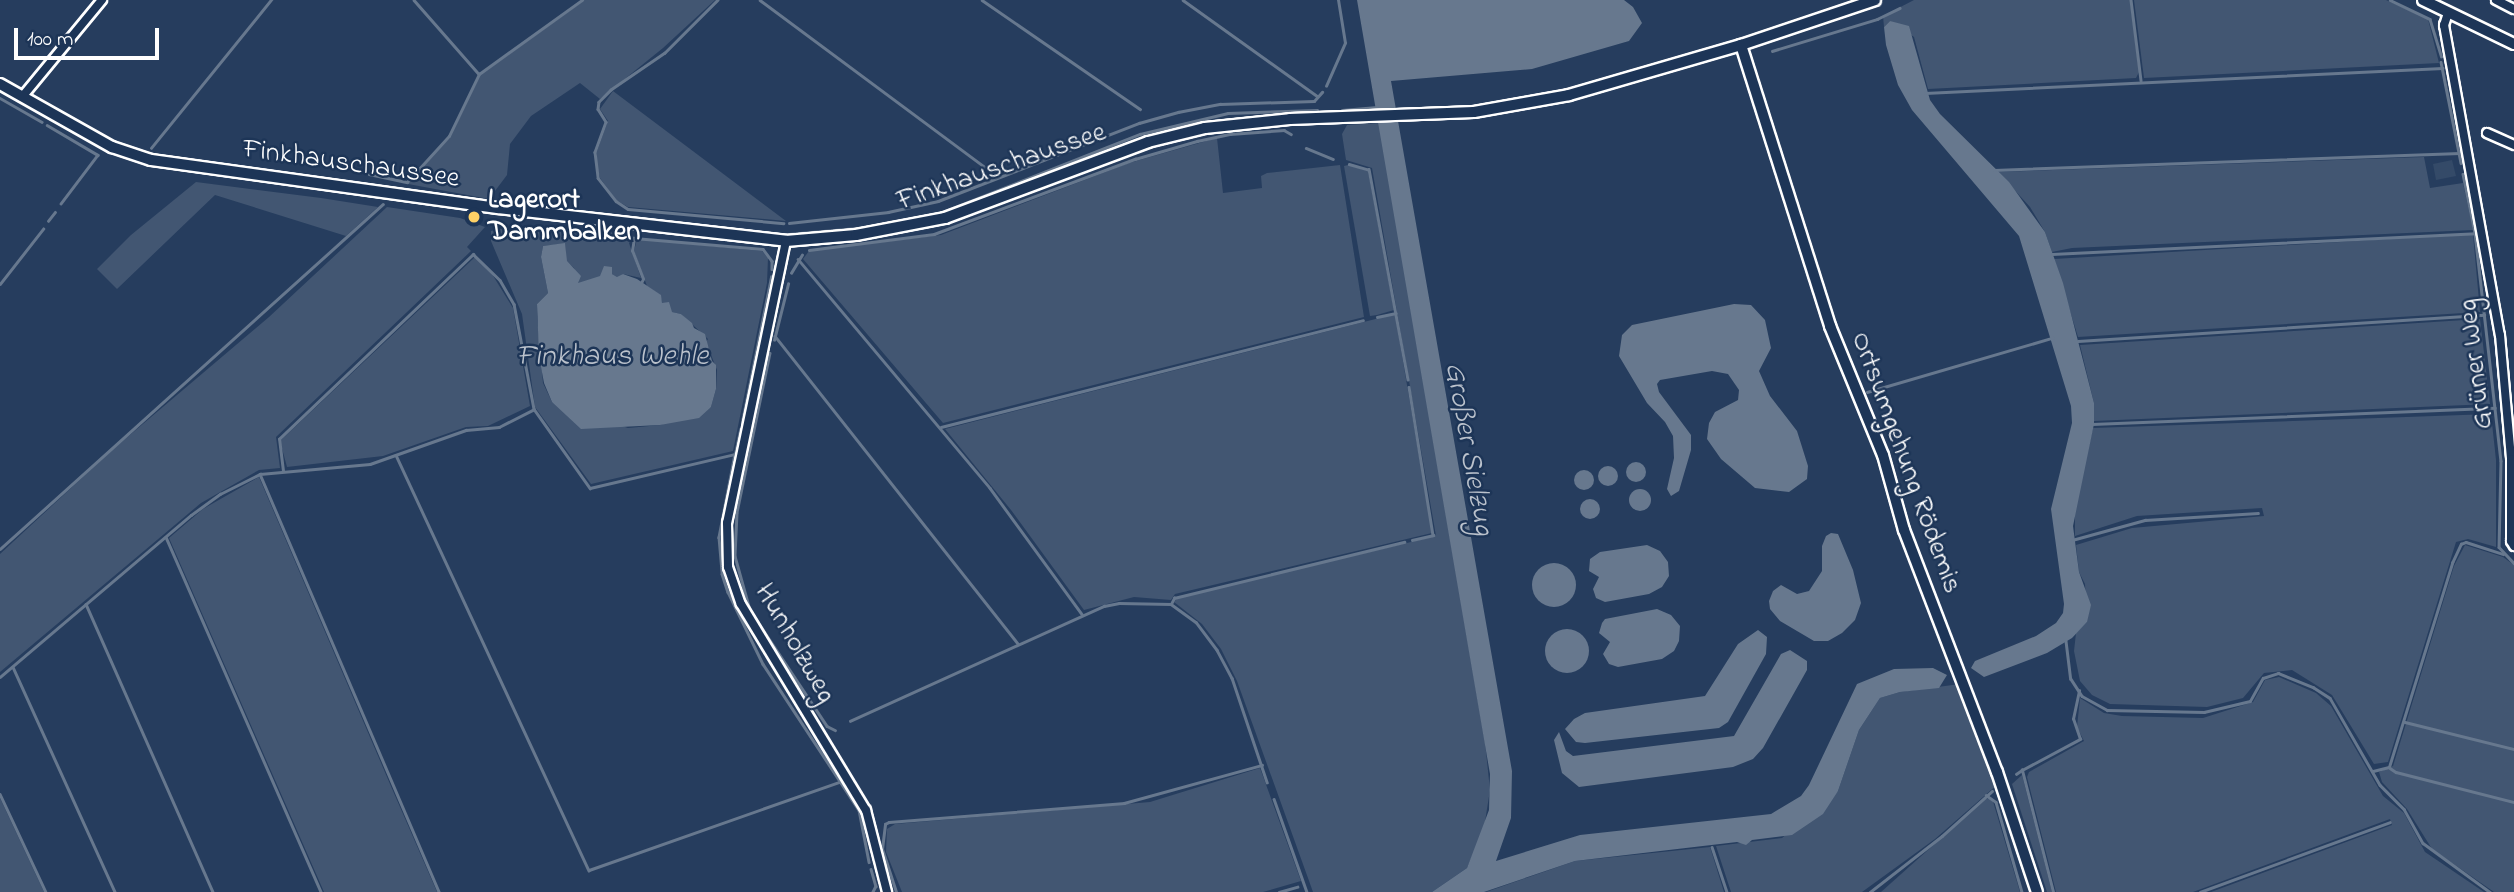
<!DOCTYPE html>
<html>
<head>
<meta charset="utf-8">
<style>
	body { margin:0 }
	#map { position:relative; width:2514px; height:892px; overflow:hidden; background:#263d5e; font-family:"Indie Flower",sans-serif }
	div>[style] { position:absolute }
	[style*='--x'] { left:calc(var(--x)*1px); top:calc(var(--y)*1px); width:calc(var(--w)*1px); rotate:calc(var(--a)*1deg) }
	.built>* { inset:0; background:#344a68 }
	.green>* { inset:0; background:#425672 }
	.water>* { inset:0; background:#67788e }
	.round { border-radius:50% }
	.stream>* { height:2.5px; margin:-1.25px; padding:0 1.25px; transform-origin:1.25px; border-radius:1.25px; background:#67788e }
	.roads { filter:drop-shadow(2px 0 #fff) drop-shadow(-2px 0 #fff) drop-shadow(0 2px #fff) drop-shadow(0 -2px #fff) }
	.minor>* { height:8px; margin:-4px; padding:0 4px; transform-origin:4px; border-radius:4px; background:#1d3557 }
	.tertiary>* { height:10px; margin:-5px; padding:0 5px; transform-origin:5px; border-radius:5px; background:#1d3557 }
	.secondary>* { height:10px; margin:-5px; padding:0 5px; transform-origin:5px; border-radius:5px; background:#1d3557 }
	.dots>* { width:19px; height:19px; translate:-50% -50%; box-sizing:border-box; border:4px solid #1d3557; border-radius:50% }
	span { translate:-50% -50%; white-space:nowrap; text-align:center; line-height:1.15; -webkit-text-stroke:5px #1d3557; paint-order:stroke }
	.street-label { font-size:28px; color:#fff }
	.poi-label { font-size:28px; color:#fff; font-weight:700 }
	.left { translate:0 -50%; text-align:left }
	.water-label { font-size:30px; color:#bbc2cc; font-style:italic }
	.scale { position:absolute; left:14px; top:28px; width:145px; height:32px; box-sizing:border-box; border:4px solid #fff; border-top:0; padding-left:9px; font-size:21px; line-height:24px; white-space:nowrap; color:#fff; -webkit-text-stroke:5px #1d3557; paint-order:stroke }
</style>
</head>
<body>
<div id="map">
	<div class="built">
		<i style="clip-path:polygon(2452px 160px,2456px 176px,2436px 180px,2433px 164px)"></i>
	</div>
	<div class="green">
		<i style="clip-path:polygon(585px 0,715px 0,663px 48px,600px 99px,580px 83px,531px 116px,510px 144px,507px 175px,489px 199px,408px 184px,417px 171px,450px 138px,480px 75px)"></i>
		<i style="clip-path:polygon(1914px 0,2130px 0,2139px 72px,2136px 78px,1928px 89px,1914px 37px,1890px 21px,1884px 27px,1883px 16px)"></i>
		<i style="clip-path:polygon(2134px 0,2386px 0,2428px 19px,2439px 63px,2144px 78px)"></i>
		<i style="clip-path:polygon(613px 91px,786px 221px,628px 207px,616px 200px,600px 178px,597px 166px,597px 151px,608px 121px,600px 109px)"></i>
		<i style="clip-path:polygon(1379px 123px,1485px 742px,1490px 790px,1484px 828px,1467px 868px,1432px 892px,1313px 892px,1237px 681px,1221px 649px,1202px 624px,1174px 602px,1177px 598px,1436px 536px,1372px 168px,1346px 160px,1342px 134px,1347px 125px)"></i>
		<i style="clip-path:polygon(1217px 138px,1223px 193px,1262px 188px,1261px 176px,1267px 173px,1340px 165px,1364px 317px,943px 423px,803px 259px,809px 251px,941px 235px,1129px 163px)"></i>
		<i style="clip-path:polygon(2424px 157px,2430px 188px,2463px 183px,2473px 230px,2072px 248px,2052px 252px,2045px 232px,2030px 207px,1998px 172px)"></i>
		<i style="clip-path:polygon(1348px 165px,1368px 171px,1394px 310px,1377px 315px,1370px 316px,1344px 166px)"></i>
		<i style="clip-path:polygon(196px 182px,321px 198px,378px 207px,346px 236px,215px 195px,117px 289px,97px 269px,131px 235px)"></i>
		<i style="clip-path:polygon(387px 207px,460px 218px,485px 227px,467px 247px,471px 251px,276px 437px,280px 468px,259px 470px,201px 503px,0 672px,0 554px,111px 451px,269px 317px)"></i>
		<i style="clip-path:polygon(510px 227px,589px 229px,634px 236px,629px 243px,641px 278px,623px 274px,618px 278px,612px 274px,578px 284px,574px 268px,566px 261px,565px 244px,543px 246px,541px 257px,548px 293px,537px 304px,537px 316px,543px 383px,552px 402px,628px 428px,660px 425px,711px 407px,716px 389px,717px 370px,706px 342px,708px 339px,681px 314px,671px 312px,662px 303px,660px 295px,647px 286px,634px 251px,637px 239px,762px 251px,768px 258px,767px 283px,733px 451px,591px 484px,535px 407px,522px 314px,491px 241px,491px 231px)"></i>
		<i style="clip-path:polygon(2473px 234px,2480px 312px,2078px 337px,2054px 259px)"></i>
		<i style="clip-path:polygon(475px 257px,492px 274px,513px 308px,530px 406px,488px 426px,466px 427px,383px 456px,287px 467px,280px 441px)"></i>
		<i style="clip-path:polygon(1395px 314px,1432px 533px,1175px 594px,1171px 600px,1134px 597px,1084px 610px,1011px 510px,945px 429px)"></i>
		<i style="clip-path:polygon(2480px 319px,2490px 404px,2094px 421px,2094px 403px,2080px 345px)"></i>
		<i style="clip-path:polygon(2491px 414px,2496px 460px,2496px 547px,2468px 539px,2456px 542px,2388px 762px,2374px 764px,2332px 695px,2292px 670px,2264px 673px,2243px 698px,2207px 707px,2110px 704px,2092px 695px,2080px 681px,2074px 651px,2076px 633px,2087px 622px,2085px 584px,2079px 572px,2076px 545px,2132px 528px,2264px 516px,2262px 508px,2137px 516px,2075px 536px,2075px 506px,2093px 428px)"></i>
		<i style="clip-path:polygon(259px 477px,390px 784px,437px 892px,324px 892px,169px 538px,203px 509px)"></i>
		<i style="clip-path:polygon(2465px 545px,2503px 557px,2514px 565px,2514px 892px,2494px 892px,2432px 849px,2407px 809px,2382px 782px,2379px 772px,2393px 766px,2454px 566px)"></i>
		<i style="clip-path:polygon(2279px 677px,2316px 693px,2331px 706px,2383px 796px,2404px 813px,2425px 852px,2484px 892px,2211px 892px,2392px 825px,2390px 819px,2193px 892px,2056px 892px,2027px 777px,2029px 772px,2084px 741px,2077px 727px,2080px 698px,2104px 713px,2122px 716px,2203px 718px,2253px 702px,2265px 680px)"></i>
		<i style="clip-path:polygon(1960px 684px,1998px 784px,1935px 839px,1862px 892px,1731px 892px,1716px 846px,1782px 838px,1838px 791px,1859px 730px,1880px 698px,1900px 692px)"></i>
		<i style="clip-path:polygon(1260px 768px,1301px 881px,1263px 892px,902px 892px,886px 852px,887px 829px,895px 824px,1150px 802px)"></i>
		<i style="clip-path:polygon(2022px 775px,2052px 892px,2047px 892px,2012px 784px)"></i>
		<i style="clip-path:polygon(0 798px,44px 892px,0 892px)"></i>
		<i style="clip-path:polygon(1992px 798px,2020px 892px,1881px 892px,1985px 799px)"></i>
		<i style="clip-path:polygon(1710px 847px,1724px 892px,1486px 892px,1575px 861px)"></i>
	</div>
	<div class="water">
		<i style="clip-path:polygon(1357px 0,1624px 0,1633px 7px,1642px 23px,1629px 41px,1532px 69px,1391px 81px,1512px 771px,1511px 818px,1496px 861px,1580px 835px,1771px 814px,1801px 796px,1809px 785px,1857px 684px,1894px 669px,1933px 668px,1947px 675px,1939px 688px,1900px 692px,1880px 698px,1859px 730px,1838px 791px,1823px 814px,1792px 835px,1752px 840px,1746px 845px,1737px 842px,1575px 861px,1484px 892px,1432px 892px,1467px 868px,1489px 810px,1490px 774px)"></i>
		<i style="clip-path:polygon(1890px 21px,1909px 26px,1930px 100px,1940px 114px,2009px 182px,2045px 232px,2063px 283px,2094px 403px,2094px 424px,2073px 526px,2079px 572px,2091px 605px,2087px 622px,2072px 638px,2047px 653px,1984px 677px,1971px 668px,1975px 661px,2036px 636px,2056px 623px,2063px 613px,2064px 604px,2051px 509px,2072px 423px,2071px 406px,2019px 236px,1912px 110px,1898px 85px,1886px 45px,1884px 27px)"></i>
		<i style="clip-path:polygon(565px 243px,567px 261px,581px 276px,578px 283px,600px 276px,604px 266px,612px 267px,612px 274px,617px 277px,623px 274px,637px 279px,661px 295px,662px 303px,669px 302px,672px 312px,681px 314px,692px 323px,694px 328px,705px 334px,712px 361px,716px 365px,716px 389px,711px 407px,699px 418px,660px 425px,581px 429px,552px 402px,544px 383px,539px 356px,537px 304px,548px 293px,541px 257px,543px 246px)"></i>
		<i style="clip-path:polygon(1734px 304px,1751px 305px,1765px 320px,1771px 348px,1759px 371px,1770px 396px,1797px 431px,1808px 466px,1807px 479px,1789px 492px,1755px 488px,1721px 459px,1707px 439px,1709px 423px,1715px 412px,1738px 400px,1739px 390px,1728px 374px,1712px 371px,1660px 380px,1657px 384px,1659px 392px,1691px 435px,1691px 450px,1679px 491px,1671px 496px,1667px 489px,1674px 458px,1673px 436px,1665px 422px,1647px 403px,1619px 356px,1622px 335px,1632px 325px)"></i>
		<i class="round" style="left:1626px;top:462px;width:20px;height:20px"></i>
		<i class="round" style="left:1598px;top:466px;width:20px;height:20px"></i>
		<i class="round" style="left:1574px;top:470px;width:20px;height:20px"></i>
		<i class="round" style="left:1629px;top:489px;width:22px;height:22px"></i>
		<i class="round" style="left:1580px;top:499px;width:20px;height:20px"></i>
		<i style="clip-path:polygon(1831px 533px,1838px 534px,1853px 570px,1861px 603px,1855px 620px,1842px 633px,1828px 641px,1814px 641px,1780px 621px,1770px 609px,1769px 601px,1773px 591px,1781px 585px,1797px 594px,1809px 591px,1822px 571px,1822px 546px,1826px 536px)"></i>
		<i style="clip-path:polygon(1647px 545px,1660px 551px,1668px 562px,1669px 576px,1662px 587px,1649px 594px,1605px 602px,1596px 598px,1593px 589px,1599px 577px,1589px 571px,1590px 559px,1600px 552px)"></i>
		<i class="round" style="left:1532px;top:563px;width:44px;height:44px"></i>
		<i style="clip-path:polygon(1657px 609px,1671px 615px,1680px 626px,1679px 641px,1674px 651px,1662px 659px,1618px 667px,1609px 664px,1603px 654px,1610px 642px,1599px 633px,1602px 623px,1605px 619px)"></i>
		<i class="round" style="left:1545px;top:629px;width:44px;height:44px"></i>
		<i style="clip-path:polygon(1758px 630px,1767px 637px,1766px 654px,1728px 722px,1719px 728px,1585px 743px,1576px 742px,1565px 729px,1574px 719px,1585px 713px,1705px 696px,1738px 644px)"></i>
		<i style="clip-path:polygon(1790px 650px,1807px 661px,1807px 670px,1763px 748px,1753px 759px,1733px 767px,1579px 787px,1562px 773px,1554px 740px,1559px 732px,1566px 751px,1573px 756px,1734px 736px,1781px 654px)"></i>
	</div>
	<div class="stream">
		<i style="--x:414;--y:0;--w:98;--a:48.7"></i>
		<i style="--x:718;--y:0;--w:75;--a:135"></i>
		<i style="--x:665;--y:53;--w:65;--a:145.6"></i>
		<i style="--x:611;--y:90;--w:17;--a:135"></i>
		<i style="--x:599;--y:102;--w:7;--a:98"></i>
		<i style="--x:598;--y:109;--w:15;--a:58"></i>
		<i style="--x:606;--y:122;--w:32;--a:110"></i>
		<i style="--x:595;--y:152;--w:26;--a:83"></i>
		<i style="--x:598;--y:178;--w:29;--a:52"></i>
		<i style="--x:616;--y:201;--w:14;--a:34"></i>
		<i style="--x:628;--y:209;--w:156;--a:5.2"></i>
		<i style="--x:760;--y:0;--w:287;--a:36.6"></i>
		<i style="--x:982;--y:0;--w:192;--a:34.6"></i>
		<i style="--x:1183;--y:0;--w:165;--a:35.6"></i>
		<i style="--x:2131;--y:0;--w:81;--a:82.9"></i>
		<i style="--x:2390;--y:0;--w:44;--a:25.4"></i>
		<i style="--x:2430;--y:19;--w:39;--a:73"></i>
		<i style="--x:1772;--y:51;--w:110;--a:-16.9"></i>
		<i style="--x:1877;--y:19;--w:25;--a:-26"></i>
		<i style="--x:2441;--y:62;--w:103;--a:78.8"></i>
		<i style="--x:1326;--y:86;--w:47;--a:-66.2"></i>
		<i style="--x:1345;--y:43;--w:44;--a:-99.2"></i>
		<i style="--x:1925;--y:93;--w:518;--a:-2.77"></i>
		<i style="--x:0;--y:98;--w:48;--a:29.7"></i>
		<i style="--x:1342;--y:110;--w:35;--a:-5"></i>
		<i style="--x:47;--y:125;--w:59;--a:30.5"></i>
		<i style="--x:98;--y:155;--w:61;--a:127.1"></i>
		<i style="--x:151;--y:148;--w:191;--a:-51"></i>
		<i style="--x:1306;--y:148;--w:29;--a:22"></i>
		<i style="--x:1349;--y:164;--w:19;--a:16"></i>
		<i style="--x:1369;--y:169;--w:214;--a:79.5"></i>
		<i style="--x:1994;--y:170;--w:466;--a:-2.1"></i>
		<i style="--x:369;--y:174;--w:39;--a:12"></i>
		<i style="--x:407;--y:182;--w:62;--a:-47.6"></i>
		<i style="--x:449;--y:136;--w:69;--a:-64.2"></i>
		<i style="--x:479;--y:74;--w:127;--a:-35.7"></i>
		<i style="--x:2463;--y:174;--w:60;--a:78.5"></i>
		<i style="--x:2475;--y:233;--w:229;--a:83.5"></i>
		<i style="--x:2501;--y:461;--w:86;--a:91.3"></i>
		<i style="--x:2499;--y:547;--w:22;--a:47"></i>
		<i style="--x:935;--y:215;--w:220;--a:-21.6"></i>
		<i style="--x:1140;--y:134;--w:90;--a:-13.4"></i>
		<i style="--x:1228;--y:113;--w:89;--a:-1.9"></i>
		<i style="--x:48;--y:221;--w:11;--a:-52"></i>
		<i style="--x:667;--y:222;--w:116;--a:6"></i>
		<i style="--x:789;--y:223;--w:100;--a:-6.3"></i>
		<i style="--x:888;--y:212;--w:51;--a:-12.4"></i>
		<i style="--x:938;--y:201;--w:216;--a:-21.2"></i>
		<i style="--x:1139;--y:123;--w:41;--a:-15.8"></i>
		<i style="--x:1178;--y:112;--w:43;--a:-10.8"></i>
		<i style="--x:1220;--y:104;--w:94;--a:-1.8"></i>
		<i style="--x:1314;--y:101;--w:12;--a:-48"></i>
		<i style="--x:789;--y:234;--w:91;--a:-5"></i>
		<i style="--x:809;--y:250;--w:126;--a:-7.3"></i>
		<i style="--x:934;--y:234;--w:215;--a:-20.5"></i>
		<i style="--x:1135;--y:159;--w:65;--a:-16.2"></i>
		<i style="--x:1197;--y:141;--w:34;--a:-12"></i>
		<i style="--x:1230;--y:134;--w:54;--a:-4.2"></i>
		<i style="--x:1284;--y:130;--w:8;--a:30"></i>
		<i style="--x:2052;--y:254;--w:424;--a:-2.8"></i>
		<i style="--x:798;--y:259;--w:299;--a:50"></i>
		<i style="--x:990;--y:488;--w:156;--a:53.9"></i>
		<i style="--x:791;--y:273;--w:21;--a:-59"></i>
		<i style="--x:641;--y:283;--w:4;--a:-63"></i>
		<i style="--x:643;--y:279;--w:30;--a:-111"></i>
		<i style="--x:632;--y:251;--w:13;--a:-81"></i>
		<i style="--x:634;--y:238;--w:129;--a:4.9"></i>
		<i style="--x:763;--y:249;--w:15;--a:53"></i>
		<i style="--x:772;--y:261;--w:8;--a:90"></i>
		<i style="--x:0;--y:284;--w:70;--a:-52"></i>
		<i style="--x:1377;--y:317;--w:19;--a:-12"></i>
		<i style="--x:775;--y:336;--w:392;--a:51.7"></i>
		<i style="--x:774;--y:340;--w:58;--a:-76"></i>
		<i style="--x:2078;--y:341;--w:407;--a:-3.7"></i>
		<i style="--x:770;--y:353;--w:163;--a:101.7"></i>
		<i style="--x:737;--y:513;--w:43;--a:92.7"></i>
		<i style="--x:735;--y:556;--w:56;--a:74.5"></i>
		<i style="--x:750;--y:610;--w:139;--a:56.4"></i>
		<i style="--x:827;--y:726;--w:9;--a:27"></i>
		<i style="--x:1409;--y:387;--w:150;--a:80.8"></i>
		<i style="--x:1867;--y:392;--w:193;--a:-16.3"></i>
		<i style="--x:742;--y:422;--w:148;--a:-78.7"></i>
		<i style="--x:2092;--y:424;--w:403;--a:-2.3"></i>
		<i style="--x:941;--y:427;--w:435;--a:-14.2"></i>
		<i style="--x:735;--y:454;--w:85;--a:100.9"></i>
		<i style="--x:719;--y:537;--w:37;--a:85"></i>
		<i style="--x:722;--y:574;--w:19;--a:72"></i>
		<i style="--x:728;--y:592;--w:80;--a:64.1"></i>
		<i style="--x:763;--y:664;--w:175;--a:56.7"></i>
		<i style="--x:859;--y:810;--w:53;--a:79.1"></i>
		<i style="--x:396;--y:455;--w:458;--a:65.1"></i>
		<i style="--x:589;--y:870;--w:265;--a:-19.4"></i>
		<i style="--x:283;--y:471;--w:32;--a:-97"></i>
		<i style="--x:279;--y:439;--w:268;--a:-43.6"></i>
		<i style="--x:473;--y:254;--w:37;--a:44"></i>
		<i style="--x:500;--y:280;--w:28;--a:60"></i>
		<i style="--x:514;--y:304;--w:107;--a:79.2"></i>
		<i style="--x:260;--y:474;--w:455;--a:66.8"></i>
		<i style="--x:166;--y:537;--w:387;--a:66.4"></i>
		<i style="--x:1412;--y:540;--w:22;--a:-13"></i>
		<i style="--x:2072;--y:540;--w:76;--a:-15.3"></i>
		<i style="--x:2145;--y:520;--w:113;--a:-3.5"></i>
		<i style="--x:0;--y:549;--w:515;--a:-42.01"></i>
		<i style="--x:86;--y:604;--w:315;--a:66.2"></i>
		<i style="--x:1171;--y:604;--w:7;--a:-63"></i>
		<i style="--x:1174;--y:598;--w:237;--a:-13.7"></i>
		<i style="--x:2066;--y:641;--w:38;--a:83"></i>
		<i style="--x:2071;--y:679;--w:20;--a:57"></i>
		<i style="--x:2082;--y:696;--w:29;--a:29"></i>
		<i style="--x:2107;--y:710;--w:97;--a:1.2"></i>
		<i style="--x:2204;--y:712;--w:47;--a:-13.4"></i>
		<i style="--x:2250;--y:701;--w:26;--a:-61"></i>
		<i style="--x:2263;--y:678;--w:16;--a:-18"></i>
		<i style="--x:2278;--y:673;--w:38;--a:22"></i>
		<i style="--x:2313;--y:687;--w:20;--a:33"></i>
		<i style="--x:2330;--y:698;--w:100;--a:60.1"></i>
		<i style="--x:2380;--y:785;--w:34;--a:45"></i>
		<i style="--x:2404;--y:809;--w:39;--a:61"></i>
		<i style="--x:2423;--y:843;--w:83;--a:36.2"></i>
		<i style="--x:13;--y:667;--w:247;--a:65.6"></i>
		<i style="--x:0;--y:677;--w:250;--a:-40.3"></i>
		<i style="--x:191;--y:515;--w:36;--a:-36"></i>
		<i style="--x:220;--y:494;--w:45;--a:-26.6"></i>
		<i style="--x:260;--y:474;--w:110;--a:-5.2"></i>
		<i style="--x:370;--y:464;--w:102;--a:-19.5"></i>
		<i style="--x:466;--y:430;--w:33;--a:-5"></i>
		<i style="--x:499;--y:427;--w:39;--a:-27"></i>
		<i style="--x:534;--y:409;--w:97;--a:54.7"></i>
		<i style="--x:590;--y:488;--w:149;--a:-13.2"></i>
		<i style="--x:735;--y:454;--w:25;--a:-78"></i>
		<i style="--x:850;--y:721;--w:279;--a:-24.4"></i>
		<i style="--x:1104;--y:606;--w:15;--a:-11"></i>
		<i style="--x:1119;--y:603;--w:52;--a:1.1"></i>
		<i style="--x:1171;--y:604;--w:31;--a:36"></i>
		<i style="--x:1196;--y:622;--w:35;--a:53"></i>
		<i style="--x:1217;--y:650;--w:32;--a:62"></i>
		<i style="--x:1232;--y:678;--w:110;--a:71.4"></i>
		<i style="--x:2405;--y:722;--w:112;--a:13.9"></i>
		<i style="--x:2390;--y:768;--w:7;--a:34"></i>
		<i style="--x:2396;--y:772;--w:122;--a:14.3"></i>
		<i style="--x:2373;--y:771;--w:16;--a:-14"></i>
		<i style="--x:2389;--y:767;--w:214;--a:-72.8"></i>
		<i style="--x:2452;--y:563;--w:21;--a:-65"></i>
		<i style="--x:2461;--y:544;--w:5;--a:-22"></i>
		<i style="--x:2466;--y:542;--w:39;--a:18"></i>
		<i style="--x:2016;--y:774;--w:7;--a:-34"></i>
		<i style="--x:0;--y:794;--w:108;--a:64.9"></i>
		<i style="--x:1986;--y:795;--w:12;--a:35"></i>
		<i style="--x:1996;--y:802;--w:94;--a:73.9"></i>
		<i style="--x:1274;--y:799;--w:99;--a:70.5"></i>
		<i style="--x:1712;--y:847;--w:47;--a:71.6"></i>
		<i style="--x:871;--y:869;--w:18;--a:74"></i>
		<i style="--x:876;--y:886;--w:7;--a:117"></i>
		<i style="--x:896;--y:892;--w:45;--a:-108"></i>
		<i style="--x:882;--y:849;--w:25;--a:-83"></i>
		<i style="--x:885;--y:824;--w:4;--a:-27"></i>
		<i style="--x:889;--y:822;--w:236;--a:-4.6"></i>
		<i style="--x:1124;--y:803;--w:143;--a:-15.4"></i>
		<i style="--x:1279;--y:892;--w:19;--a:-16"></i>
		<i style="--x:1870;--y:892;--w:91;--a:-37.9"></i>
		<i style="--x:1942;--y:836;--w:67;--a:-42"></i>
		<i style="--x:2053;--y:892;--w:126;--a:-104.3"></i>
		<i style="--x:2022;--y:770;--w:66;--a:-28.1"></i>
		<i style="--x:2080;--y:739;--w:21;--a:-109"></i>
		<i style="--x:2073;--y:719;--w:29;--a:-78"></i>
		<i style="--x:2200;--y:892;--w:202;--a:-20.2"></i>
	</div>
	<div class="roads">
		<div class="minor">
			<i style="--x:2496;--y:0;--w:20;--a:27"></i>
			<i style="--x:2448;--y:13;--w:13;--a:108"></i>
			<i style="--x:2444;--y:25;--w:315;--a:79.8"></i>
			<i style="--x:2500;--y:335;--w:124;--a:84.9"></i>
			<i style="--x:2511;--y:459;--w:82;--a:90"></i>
			<i style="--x:2511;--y:541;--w:6;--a:59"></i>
			<i style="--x:22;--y:97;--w:126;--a:-50.5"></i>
			<i style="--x:2487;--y:133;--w:30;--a:24"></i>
			<i style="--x:786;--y:241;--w:288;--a:101.8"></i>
			<i style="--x:727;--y:523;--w:44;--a:88.7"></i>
			<i style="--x:728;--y:567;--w:39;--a:71"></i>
			<i style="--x:741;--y:604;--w:241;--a:58.8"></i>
			<i style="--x:866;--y:810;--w:85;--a:75.6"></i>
		</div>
		<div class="tertiary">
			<i style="--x:0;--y:84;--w:129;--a:29.4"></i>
			<i style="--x:112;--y:147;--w:41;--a:18.4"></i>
			<i style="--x:151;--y:160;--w:350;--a:7.9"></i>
			<i style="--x:498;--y:208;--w:290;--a:6.5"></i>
			<i style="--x:786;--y:241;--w:70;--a:-4.9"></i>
			<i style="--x:856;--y:235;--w:91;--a:-10.8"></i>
			<i style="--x:945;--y:218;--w:217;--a:-20.5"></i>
			<i style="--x:1148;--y:142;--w:59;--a:-13.8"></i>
			<i style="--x:1205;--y:128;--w:85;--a:-6"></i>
			<i style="--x:1290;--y:119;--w:184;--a:-2.2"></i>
			<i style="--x:1474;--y:112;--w:97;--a:-10.1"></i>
			<i style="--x:1569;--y:95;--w:179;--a:-16.2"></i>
		</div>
		<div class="secondary">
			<i style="--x:1875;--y:0;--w:141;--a:161.4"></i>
			<i style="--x:1741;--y:45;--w:295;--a:72.4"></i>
			<i style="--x:1830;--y:326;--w:139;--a:67.7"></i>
			<i style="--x:1883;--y:455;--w:78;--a:74.4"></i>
			<i style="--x:1904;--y:530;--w:259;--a:69"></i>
			<i style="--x:1997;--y:772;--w:126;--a:71.6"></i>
			<i style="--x:2423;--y:0;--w:101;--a:25.8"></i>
		</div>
	</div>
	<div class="dots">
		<i style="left:474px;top:217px;background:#ffd166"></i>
	</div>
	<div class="street-label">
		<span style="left:351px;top:165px;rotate:8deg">Finkhauschaussee</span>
		<span style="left:1002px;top:168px;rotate:-19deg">Finkhauschaussee</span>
		<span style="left:2477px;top:364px;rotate:-97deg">Grüner Weg</span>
		<span style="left:1905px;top:463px;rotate:70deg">Ortsumgehung Rödemis</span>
		<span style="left:794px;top:644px;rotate:60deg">Hunholzweg</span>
	</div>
	<div class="poi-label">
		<span class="left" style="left:488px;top:217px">Lagerort<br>Dammbalken</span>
	</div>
	<div class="water-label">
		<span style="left:612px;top:357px">Finkhaus Wehle</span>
		<span style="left:1468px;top:449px;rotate:80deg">Großer Sielzug</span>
	</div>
	<div class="scale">100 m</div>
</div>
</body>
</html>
